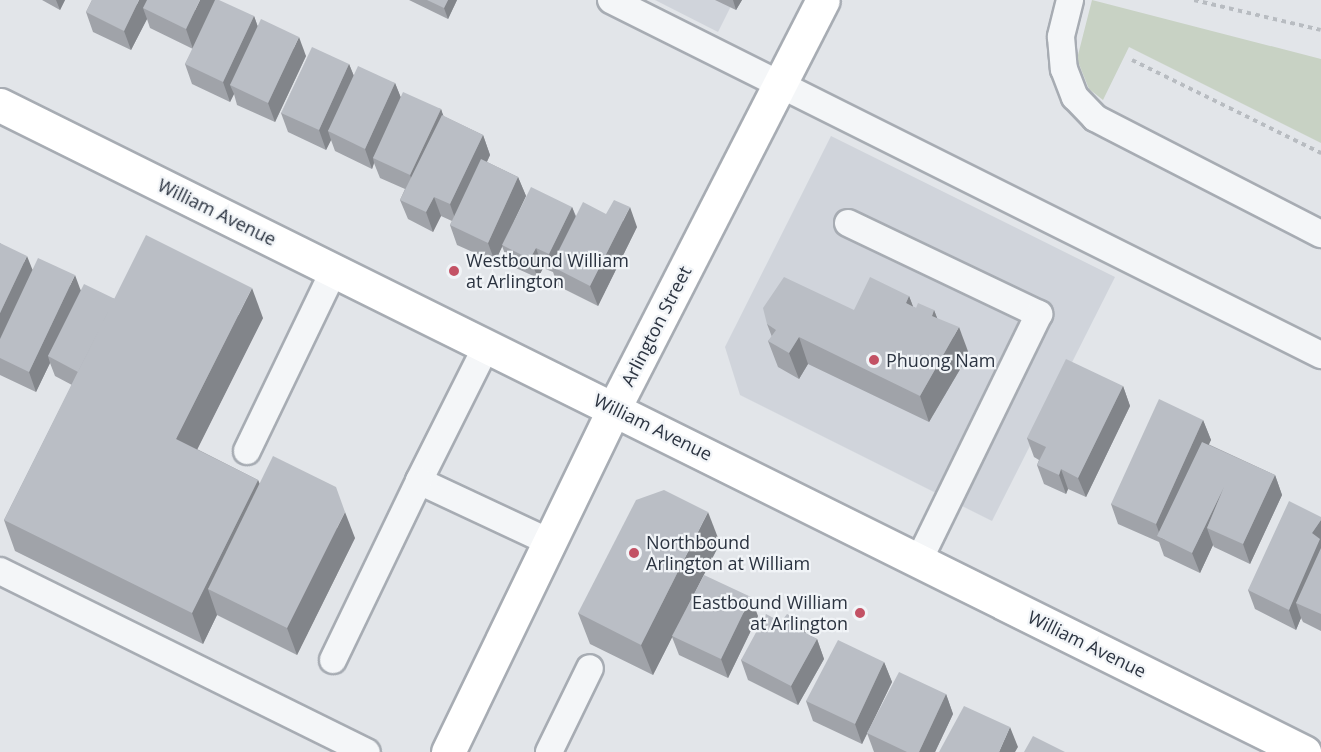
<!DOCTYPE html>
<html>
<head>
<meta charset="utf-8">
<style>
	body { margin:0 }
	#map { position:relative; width:1321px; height:752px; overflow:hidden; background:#e2e5e9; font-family:"Open Sans",sans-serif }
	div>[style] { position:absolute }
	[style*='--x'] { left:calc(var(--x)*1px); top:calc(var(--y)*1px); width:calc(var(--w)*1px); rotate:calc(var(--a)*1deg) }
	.built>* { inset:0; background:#d0d4db }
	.green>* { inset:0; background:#c8d2c4 }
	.path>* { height:4px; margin-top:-2px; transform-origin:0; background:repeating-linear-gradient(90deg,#b8bcc1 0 4.5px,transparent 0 9px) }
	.roads { filter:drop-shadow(2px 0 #a7acb3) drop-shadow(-2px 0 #a7acb3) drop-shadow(0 2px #a7acb3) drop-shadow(0 -2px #a7acb3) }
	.lane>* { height:26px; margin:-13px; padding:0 13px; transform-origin:13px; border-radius:13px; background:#f4f6f8 }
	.secondary>* { height:33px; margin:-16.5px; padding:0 16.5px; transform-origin:16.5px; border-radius:16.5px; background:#fff }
	.wall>* { inset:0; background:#a0a3a9 }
	.shaded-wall>* { inset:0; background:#82858a }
	.building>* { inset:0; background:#babec5 }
	.dots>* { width:16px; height:16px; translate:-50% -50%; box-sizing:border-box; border:3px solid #f1f4f7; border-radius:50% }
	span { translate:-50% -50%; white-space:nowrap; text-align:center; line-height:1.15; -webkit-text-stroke:4.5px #f1f4f7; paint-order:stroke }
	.street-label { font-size:18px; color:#2b3340 }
	.poi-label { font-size:18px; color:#2b3340 }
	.left { translate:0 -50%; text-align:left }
	.right { translate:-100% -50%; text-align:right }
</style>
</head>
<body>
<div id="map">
	<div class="built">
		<i style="clip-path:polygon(655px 0,734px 0,718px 32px)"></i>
		<i style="clip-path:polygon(831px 136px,1115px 277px,992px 521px,740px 395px,725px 347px)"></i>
	</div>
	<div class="green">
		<i style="clip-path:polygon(1092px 0,1321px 59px,1321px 143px,1129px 47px,1103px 100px,1089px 89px,1077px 59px)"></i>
	</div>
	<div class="path">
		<i style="--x:1194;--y:0;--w:130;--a:13.3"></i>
		<i style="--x:1132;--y:60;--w:211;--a:26.2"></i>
	</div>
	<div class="roads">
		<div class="lane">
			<i style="--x:611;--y:0;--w:794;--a:26.57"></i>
			<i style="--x:1070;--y:0;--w:38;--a:104"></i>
			<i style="--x:1061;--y:37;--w:32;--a:85"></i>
			<i style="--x:1064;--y:69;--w:30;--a:69"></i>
			<i style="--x:1075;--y:97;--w:29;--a:46"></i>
			<i style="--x:1095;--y:118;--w:254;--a:27.2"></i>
			<i style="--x:848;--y:223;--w:212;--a:25.5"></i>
			<i style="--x:1039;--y:314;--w:274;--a:116"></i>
			<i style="--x:487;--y:345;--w:152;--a:116.6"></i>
			<i style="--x:419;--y:481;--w:144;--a:25.1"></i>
			<i style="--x:247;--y:451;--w:201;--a:-64.3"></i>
			<i style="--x:0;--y:571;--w:409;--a:26.3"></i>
			<i style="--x:333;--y:660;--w:199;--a:-64.3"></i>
			<i style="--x:549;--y:752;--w:93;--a:-64"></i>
		</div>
		<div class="secondary">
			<i style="--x:0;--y:105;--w:1456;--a:26.39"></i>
			<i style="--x:448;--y:752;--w:382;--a:-64.2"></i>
			<i style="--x:614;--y:408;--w:458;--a:-62.9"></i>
		</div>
	</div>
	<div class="wall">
		<i style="clip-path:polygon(42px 0,65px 0,60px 10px)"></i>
		<i style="clip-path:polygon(92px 0,254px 16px,258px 27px,306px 56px,275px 122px,237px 105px,234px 94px,230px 102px,192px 84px,185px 64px,193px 49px,150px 28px,147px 19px,131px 50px,93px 32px,86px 12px)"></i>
		<i style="clip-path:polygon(409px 0,457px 0,448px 19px)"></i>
		<i style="clip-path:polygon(715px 0,742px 0,736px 10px)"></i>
		<i style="clip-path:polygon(349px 64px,354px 76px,395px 83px,401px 98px,441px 109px,443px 116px,483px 135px,490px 155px,487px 162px,518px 177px,526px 196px,514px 221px,572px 207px,576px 216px,606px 214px,637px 227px,598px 306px,558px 286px,553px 272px,543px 268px,538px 278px,509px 265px,502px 246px,495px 262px,457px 245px,450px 225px,452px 221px,441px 216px,433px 232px,408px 219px,400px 200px,405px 189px,380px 178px,374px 163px,372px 169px,335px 151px,331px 140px,326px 150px,288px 132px,281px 113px)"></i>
		<i style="clip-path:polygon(0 243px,33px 270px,81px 290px,115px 299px,263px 318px,197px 449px,258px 480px,260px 484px,355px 538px,297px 655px,217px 615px,203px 644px,15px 551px,4px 520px,72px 385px,55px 376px,50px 363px,36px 392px,0 375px)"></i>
		<i style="clip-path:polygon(909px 296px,913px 307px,916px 308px,934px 310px,937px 318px,969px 354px,929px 422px,808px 364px,799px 379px,778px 367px,768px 341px,772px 337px,767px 324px,854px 310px)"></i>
		<i style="clip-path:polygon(1123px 386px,1130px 406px,1086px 497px,1068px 489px,1066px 494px,1044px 484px,1037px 465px,1039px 460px,1034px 457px,1027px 438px)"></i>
		<i style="clip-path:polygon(1203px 420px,1211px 440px,1208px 444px,1275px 475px,1282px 495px,1250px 564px,1214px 547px,1213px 545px,1200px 573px,1164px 556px,1159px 542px,1118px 524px,1111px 504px)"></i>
		<i style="clip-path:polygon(1321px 517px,1321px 631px,1303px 622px,1301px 618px,1296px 630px,1255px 609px,1248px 590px)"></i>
		<i style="clip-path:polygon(720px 543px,688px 606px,758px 616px,728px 678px,679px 655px,672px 637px,653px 675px,590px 644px,578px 613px)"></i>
		<i style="clip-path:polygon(781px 622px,817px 639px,824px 659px,798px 705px,748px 680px,741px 660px)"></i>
		<i style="clip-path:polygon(884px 662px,892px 682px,862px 744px,813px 721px,806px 701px)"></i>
		<i style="clip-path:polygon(946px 694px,953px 714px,935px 752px,874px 752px,867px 733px)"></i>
	</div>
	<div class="shaded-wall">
		<i style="clip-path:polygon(56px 0,65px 0,60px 10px)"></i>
		<i style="clip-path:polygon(139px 0,156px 0,143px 8px,147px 19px,131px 50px,124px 31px)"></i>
		<i style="clip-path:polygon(200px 0,216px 0,193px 49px,186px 29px)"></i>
		<i style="clip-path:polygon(448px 0,457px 0,448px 19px,444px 8px)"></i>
		<i style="clip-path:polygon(733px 0,742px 0,736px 10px)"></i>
		<i style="clip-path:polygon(254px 16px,261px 36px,230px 85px,234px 94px,230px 102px,223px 82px)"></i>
		<i style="clip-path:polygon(299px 37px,306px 56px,275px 122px,268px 103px)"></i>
		<i style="clip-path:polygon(349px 64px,357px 84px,328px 131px,331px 140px,326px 150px,319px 130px)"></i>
		<i style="clip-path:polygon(395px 83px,403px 103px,373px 158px,374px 163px,372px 169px,365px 149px)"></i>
		<i style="clip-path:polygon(441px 109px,448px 129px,417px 195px,410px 175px)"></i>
		<i style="clip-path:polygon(483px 135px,490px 155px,457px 224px,450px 204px)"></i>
		<i style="clip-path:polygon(518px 177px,526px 196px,495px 262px,488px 243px)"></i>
		<i style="clip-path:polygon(434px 197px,441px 216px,433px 232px,426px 212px)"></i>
		<i style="clip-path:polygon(572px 207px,579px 226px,554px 268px,549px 254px)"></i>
		<i style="clip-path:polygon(630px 207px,637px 227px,598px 306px,590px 286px)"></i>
		<i style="clip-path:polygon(536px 248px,543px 268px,538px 278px,530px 259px)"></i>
		<i style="clip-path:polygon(27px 256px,35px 276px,0 346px,0 313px)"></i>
		<i style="clip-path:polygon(75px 275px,82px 294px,48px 356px,50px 363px,36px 392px,29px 372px)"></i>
		<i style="clip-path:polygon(252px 288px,263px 318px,187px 470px,176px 439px)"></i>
		<i style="clip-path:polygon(909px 296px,919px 322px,906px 303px)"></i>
		<i style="clip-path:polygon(934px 310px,944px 336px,932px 316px)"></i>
		<i style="clip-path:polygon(959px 327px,969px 354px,929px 422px,920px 396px)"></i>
		<i style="clip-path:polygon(799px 337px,808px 364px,799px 379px,789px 353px)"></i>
		<i style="clip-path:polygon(1123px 386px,1130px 406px,1086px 497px,1078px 478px)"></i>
		<i style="clip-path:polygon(1203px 420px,1211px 440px,1165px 540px,1161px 538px,1156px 524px)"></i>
		<i style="clip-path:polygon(1061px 469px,1068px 489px,1066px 494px,1059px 475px)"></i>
		<i style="clip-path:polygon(1275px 475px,1282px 495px,1250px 564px,1243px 544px)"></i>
		<i style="clip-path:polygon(258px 480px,269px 510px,208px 589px,217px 615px,203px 644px,192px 613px)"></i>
		<i style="clip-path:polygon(1224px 487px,1207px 528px,1213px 545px,1200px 573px,1192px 553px)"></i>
		<i style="clip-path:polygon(345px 512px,355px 538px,297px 655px,287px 628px)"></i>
		<i style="clip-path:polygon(708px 512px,720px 543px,653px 675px,641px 645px)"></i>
		<i style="clip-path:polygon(1321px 520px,1321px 573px,1296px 603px,1301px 618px,1296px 630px,1289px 610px,1312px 533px)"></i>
		<i style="clip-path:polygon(751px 597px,758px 616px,728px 678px,721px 659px)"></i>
		<i style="clip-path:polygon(802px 622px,809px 642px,798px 629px)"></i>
		<i style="clip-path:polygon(817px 639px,824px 659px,798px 705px,791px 686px)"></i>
		<i style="clip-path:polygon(884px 662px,892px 682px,862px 744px,855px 724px)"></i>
		<i style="clip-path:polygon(946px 694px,953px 714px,935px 752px,919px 752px)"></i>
		<i style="clip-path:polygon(1010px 727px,1018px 747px,1015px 752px,999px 752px)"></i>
	</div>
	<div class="building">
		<i style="clip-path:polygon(92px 0,139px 0,124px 31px,86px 12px)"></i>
		<i style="clip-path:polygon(147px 0,200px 0,186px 29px,143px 8px)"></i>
		<i style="clip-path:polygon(215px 0,219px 0,254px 16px,223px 82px,185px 64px)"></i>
		<i style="clip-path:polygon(427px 0,448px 0,444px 8px)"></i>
		<i style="clip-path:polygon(261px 19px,299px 37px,268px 103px,230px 85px)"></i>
		<i style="clip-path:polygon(312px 47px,349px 64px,319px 130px,281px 113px)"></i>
		<i style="clip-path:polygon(358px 66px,395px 83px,365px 149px,328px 131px)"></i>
		<i style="clip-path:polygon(403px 92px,441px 109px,410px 175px,373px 158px)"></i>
		<i style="clip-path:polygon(442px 115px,483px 135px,450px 204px,434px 197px,426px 212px,400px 200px)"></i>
		<i style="clip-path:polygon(481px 159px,518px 177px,488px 243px,450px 225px)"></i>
		<i style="clip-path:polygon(531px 187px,572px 207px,549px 254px,536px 248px,530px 259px,502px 245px)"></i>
		<i style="clip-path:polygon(614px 200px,630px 207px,590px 286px,551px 266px,583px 202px,606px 214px)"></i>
		<i style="clip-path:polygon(146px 235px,252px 288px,176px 439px,258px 480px,192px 613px,4px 520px)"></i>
		<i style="clip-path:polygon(0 243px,27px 256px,0 313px)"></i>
		<i style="clip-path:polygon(38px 258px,75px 275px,29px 372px,0 358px,0 339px)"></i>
		<i style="clip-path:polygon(784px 277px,854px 310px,870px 277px,909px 296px,906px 303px,916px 308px,918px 303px,934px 310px,932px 316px,959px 327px,920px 396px,799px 337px,789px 353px,768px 341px,776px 330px,767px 324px,763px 308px)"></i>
		<i style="clip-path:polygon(84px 284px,115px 299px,78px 372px,48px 356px)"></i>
		<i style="clip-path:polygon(1066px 359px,1123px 386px,1078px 478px,1061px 469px,1059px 475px,1037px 465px,1046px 447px,1027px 438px)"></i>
		<i style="clip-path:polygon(1159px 399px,1203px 420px,1156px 524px,1111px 504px)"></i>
		<i style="clip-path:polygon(1202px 442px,1275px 475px,1243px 544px,1207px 528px,1224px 487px,1192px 553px,1157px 536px)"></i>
		<i style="clip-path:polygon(273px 456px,336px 487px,345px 512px,287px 628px,208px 589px)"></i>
		<i style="clip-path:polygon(664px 490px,708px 512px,641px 645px,578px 613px,636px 500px)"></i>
		<i style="clip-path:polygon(1289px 501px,1321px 517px,1321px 520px,1312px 533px,1320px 539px,1289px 610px,1248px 590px)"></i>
		<i style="clip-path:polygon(1321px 548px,1321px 614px,1296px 603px)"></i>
		<i style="clip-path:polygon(704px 575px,751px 597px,721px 659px,672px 636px)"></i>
		<i style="clip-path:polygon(766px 614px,781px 622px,787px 614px,802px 622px,798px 629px,817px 639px,791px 686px,741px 660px)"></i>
		<i style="clip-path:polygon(838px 640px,884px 662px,855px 724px,806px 701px)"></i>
		<i style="clip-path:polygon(899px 672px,946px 694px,919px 752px,907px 752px,867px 733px)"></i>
		<i style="clip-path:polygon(964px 706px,1010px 727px,999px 752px,939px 752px)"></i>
		<i style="clip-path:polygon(1033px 736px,1065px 752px,1024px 752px)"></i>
	</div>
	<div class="dots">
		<i style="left:454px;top:271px;background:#c35265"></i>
		<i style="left:874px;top:360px;background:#c35265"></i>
		<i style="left:634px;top:553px;background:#c35265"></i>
		<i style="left:860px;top:613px;background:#c35265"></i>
	</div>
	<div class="street-label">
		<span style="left:217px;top:212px;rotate:26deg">William Avenue</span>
		<span style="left:656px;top:326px;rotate:-63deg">Arlington Street</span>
		<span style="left:653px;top:427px;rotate:26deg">William Avenue</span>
		<span style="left:1087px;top:644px;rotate:26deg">William Avenue</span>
	</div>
	<div class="poi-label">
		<span class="left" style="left:466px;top:271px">Westbound William<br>at Arlington</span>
		<span class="left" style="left:886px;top:360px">Phuong Nam</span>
		<span class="left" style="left:646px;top:553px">Northbound<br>Arlington at William</span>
		<span class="right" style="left:848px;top:613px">Eastbound William<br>at Arlington</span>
	</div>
</div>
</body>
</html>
